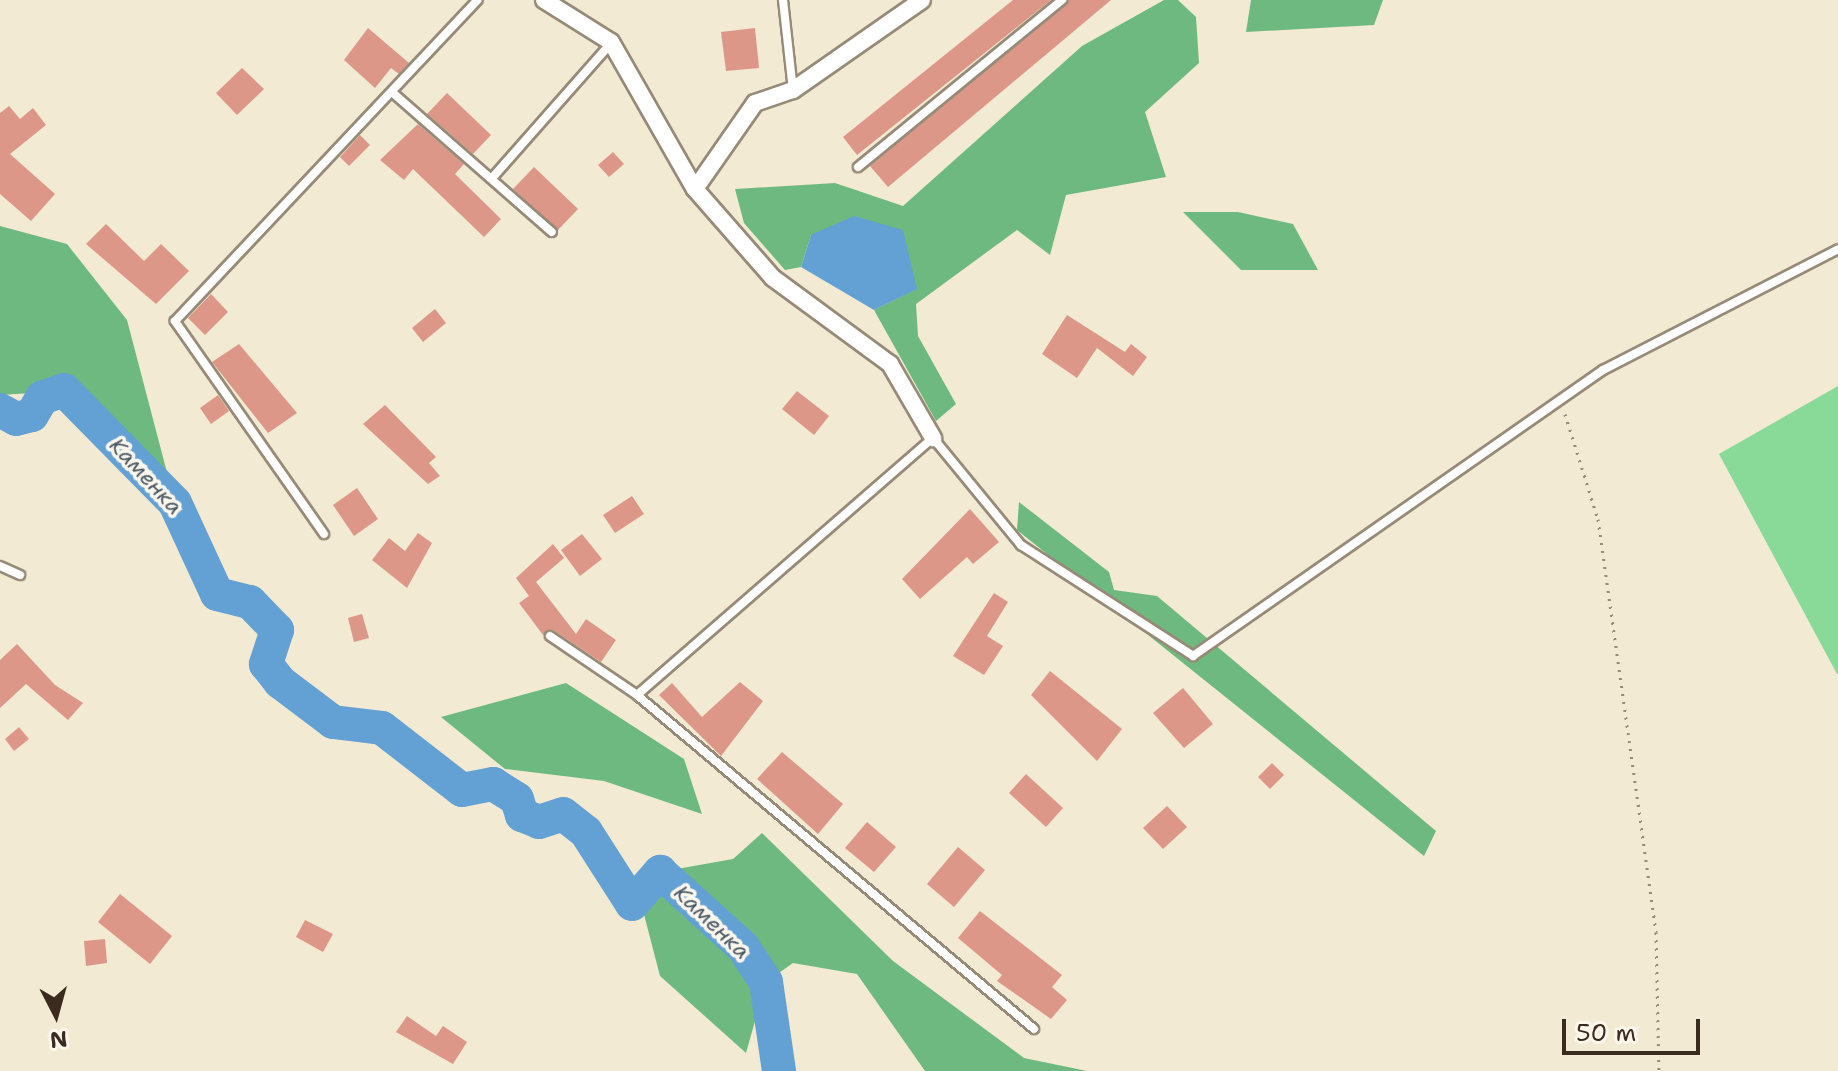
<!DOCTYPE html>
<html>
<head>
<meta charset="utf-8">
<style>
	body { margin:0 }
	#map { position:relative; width:1838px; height:1071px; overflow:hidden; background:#f2ead2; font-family:"Shantell Sans",sans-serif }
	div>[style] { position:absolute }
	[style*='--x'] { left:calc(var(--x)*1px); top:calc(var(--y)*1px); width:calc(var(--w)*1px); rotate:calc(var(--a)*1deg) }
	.green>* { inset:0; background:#89d998 }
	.forest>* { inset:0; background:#6eb980 }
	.water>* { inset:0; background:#63a0d4 }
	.river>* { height:34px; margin:-17px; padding:0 17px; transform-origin:17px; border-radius:17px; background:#63a0d4 }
	.building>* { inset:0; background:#dd9789 }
	.path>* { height:3px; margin-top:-1.5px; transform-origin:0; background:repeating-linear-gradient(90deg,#968a78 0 2px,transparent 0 8px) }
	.roads { filter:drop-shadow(2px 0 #968a78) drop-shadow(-2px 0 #968a78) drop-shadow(0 2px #968a78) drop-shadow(0 -2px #968a78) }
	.lane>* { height:8px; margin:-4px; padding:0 4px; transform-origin:4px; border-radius:4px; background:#fff }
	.street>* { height:16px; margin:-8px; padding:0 8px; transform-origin:8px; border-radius:8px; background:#fff }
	span { translate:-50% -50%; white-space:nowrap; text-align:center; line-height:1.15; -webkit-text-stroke:7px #fbf7ec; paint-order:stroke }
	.water-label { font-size:22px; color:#4b5967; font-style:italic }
	.north { position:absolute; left:16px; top:975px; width:80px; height:80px; -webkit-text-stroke:6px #fbf7ec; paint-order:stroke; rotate:174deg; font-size:22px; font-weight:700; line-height:32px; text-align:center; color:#3b2a1e }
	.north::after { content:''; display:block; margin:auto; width:28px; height:36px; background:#3b2a1e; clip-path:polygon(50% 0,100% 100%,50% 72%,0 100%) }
	.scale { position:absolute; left:1562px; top:1019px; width:138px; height:36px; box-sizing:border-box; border:4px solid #3b2a1e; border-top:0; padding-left:10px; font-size:24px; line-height:28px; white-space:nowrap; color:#3b2a1e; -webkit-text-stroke:6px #fbf7ec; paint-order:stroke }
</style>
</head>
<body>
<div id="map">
	<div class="green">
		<i style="clip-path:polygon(1838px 386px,1838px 674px,1837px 674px,1719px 454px)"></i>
	</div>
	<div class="forest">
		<i style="clip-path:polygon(1164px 0,1178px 0,1196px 17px,1199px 63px,1145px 112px,1166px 177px,1066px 195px,1050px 255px,1017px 230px,916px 304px,918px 336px,956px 404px,936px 421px,874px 310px,916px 289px,811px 235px,801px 267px,785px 270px,744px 223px,735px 189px,835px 183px,903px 206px,1082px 46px)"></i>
		<i style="clip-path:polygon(1251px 0,1383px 0,1374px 25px,1246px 32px)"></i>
		<i style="clip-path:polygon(1183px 212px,1238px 212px,1293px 224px,1318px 270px,1241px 270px)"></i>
		<i style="clip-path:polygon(0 226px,67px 244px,127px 320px,175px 503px,64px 391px,0 395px)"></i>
		<i style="clip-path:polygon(1019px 502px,1109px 572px,1114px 590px,1157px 596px,1436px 831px,1424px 856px,1017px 530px)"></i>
		<i style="clip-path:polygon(566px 683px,684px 759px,702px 814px,604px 781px,505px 769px,441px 717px)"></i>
		<i style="clip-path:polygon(762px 833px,893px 961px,1024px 1058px,1087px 1071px,925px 1071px,857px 974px,793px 963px,766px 982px,746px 1053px,660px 976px,641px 903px,660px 872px,733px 859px)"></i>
	</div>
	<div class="water">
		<i style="clip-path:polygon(854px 216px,903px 230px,917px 289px,874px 310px,801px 267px,811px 235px)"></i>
	</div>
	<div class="river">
		<i style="--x:0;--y:410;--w:18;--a:29"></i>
		<i style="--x:16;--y:419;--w:16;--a:-14"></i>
		<i style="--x:32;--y:415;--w:20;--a:-60"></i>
		<i style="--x:42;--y:398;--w:23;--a:-20"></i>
		<i style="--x:64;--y:390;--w:158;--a:45.5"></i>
		<i style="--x:175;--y:503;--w:100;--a:65.2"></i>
		<i style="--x:217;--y:594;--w:34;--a:14"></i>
		<i style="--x:250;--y:602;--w:39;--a:46"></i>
		<i style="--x:277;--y:630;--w:36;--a:108"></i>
		<i style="--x:266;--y:664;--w:23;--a:52"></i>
		<i style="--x:280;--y:682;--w:66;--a:37"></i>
		<i style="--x:333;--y:722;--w:49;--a:7"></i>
		<i style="--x:382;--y:728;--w:101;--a:37.8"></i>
		<i style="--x:462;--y:790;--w:32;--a:-11"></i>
		<i style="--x:493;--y:784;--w:28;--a:32"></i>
		<i style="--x:517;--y:799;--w:17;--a:73"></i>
		<i style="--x:522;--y:815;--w:18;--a:22"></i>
		<i style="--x:539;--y:822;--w:25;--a:-18"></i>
		<i style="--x:563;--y:814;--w:29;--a:38"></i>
		<i style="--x:586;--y:832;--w:85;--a:57.4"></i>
		<i style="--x:632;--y:904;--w:43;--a:-48.8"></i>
		<i style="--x:660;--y:872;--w:112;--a:42.1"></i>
		<i style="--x:743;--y:947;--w:42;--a:56.7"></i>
		<i style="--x:766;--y:982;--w:90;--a:81.7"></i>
	</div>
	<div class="building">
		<i style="clip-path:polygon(1013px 0,1051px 0,857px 155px,843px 137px)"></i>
		<i style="clip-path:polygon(1069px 0,1111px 0,888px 187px,870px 166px)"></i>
		<i style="clip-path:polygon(368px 28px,409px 63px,399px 74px,391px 68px,375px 88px,344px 60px)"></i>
		<i style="clip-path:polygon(755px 28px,759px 68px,726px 71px,721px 32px)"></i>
		<i style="clip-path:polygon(242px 68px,264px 89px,237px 115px,216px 93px)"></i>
		<i style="clip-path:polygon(447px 93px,491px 135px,473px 154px,427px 114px)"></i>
		<i style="clip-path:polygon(9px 106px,20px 119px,33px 108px,46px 125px,10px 154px,55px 194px,31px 221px,0 194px,0 113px)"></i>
		<i style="clip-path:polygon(418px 124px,464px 164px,455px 174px,501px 219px,484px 237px,413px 169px,404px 180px,380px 160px)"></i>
		<i style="clip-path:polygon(360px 135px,370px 145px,349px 166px,340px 157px)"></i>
		<i style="clip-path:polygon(613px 152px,624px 164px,609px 177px,598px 165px)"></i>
		<i style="clip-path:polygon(534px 167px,578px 209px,558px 230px,513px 189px)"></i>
		<i style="clip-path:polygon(106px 224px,144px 261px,161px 244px,189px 271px,156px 304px,86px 244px)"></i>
		<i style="clip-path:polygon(211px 294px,228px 312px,205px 335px,188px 318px)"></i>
		<i style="clip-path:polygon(435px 309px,446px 323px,423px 342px,412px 328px)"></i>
		<i style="clip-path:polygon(1067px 315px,1125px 352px,1131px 344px,1147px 357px,1133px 376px,1097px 348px,1077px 378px,1042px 354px)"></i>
		<i style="clip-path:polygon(239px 344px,297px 413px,268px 433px,212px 362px)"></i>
		<i style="clip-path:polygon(797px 391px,829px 416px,814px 435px,782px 409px)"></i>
		<i style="clip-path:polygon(218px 395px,229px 411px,211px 424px,200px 408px)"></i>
		<i style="clip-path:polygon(385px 405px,436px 457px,429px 463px,440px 476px,428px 484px,363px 424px)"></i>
		<i style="clip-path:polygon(357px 488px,378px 519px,354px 536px,333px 505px)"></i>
		<i style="clip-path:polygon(632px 496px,644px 514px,615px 533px,603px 515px)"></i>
		<i style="clip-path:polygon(970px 509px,999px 542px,973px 564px,967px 557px,920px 599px,902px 579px)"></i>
		<i style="clip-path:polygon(418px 533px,432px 543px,407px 588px,372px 560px,389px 538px,405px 551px)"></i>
		<i style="clip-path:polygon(582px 534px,602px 559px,580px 576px,561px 550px)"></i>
		<i style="clip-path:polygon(553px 544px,564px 558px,536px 582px,576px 634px,586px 619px,616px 640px,601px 662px,553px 630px,543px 635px,519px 603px,529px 596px,516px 578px)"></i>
		<i style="clip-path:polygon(994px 593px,1008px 602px,987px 636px,1003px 646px,984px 675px,953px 656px)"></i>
		<i style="clip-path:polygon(362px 614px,369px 638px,354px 642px,348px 618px)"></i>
		<i style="clip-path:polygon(17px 644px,55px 685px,83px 703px,68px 720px,26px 684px,0 708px,0 660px)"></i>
		<i style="clip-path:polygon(1050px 671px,1122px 729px,1097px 761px,1031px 695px)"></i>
		<i style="clip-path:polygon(740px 682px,763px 701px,721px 756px,659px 695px,672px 683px,702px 717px)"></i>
		<i style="clip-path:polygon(1183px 688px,1213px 724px,1184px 748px,1153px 713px)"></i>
		<i style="clip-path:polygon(19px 727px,29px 739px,14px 751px,5px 739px)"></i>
		<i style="clip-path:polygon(782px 752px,843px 804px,818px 834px,757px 779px)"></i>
		<i style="clip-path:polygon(1272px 763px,1284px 775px,1270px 789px,1258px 777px)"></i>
		<i style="clip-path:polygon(1026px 774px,1063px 808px,1046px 827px,1009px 793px)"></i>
		<i style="clip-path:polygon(1167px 806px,1187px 827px,1163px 849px,1143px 828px)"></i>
		<i style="clip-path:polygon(867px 822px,896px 847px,874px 872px,845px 848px)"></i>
		<i style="clip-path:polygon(958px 847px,985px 870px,954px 907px,927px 884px)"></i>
		<i style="clip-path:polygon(120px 894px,172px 936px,150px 964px,98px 922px)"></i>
		<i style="clip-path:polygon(980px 911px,1062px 975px,1052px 987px,1067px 1000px,1051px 1019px,997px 981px,1002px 975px,958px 938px)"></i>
		<i style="clip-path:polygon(305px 920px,333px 934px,323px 952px,296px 937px)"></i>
		<i style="clip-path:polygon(105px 939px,107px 963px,86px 966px,84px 941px)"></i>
		<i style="clip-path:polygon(407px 1016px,436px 1036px,443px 1026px,467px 1042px,453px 1064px,396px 1032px)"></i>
	</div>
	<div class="path">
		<i style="--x:1565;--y:414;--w:110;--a:72.6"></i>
		<i style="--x:1598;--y:519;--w:417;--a:82"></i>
		<i style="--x:1656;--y:932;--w:139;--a:88.8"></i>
	</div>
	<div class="roads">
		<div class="lane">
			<i style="--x:783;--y:0;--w:91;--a:83.7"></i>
			<i style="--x:393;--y:93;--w:211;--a:41.2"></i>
			<i style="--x:858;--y:167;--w:264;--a:-39.3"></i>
			<i style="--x:493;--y:177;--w:179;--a:-48.6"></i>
			<i style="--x:324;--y:534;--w:260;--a:-125"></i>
			<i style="--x:175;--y:321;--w:441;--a:-46.7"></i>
			<i style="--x:0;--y:566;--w:22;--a:24"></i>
			<i style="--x:550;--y:636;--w:105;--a:34.1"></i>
			<i style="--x:1034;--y:1029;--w:519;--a:-139.93"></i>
			<i style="--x:637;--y:695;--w:392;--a:-41"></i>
			<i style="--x:933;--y:438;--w:139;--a:50.6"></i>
			<i style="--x:1021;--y:545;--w:205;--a:32.8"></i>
			<i style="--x:1193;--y:656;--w:500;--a:-34.9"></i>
			<i style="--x:1603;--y:370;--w:264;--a:-27.2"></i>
		</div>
		<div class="street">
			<i style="--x:544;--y:0;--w:79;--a:32.1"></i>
			<i style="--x:611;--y:42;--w:169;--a:60.3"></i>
			<i style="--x:695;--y:189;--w:118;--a:48.8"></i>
			<i style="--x:773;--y:278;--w:145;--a:36.3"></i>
			<i style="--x:890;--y:364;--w:86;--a:59.8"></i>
			<i style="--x:695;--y:189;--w:105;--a:-55.1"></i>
			<i style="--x:755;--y:103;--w:40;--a:-18.9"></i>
			<i style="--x:793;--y:90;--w:157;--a:-34.9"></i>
		</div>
	</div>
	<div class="water-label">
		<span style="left:146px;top:476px;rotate:47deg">Каменка</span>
		<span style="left:712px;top:922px;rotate:44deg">Каменка</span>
	</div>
	<div class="north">N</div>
	<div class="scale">50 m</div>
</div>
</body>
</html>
